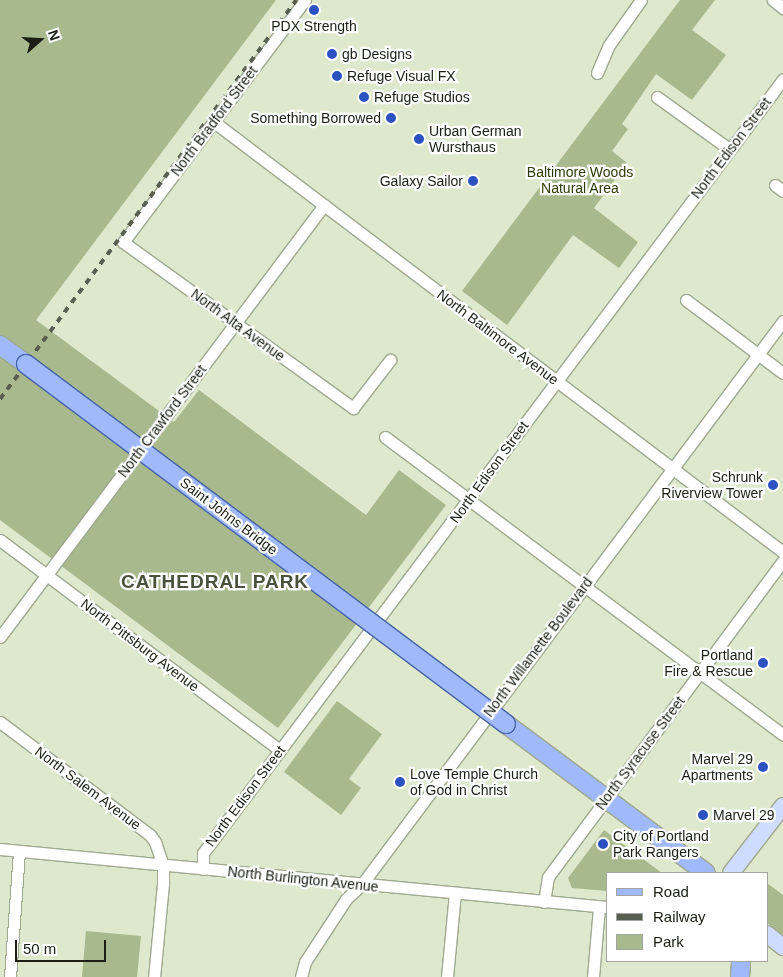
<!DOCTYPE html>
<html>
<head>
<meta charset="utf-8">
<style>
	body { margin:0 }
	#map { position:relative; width:783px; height:977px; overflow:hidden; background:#dde8cd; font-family:Helvetica,sans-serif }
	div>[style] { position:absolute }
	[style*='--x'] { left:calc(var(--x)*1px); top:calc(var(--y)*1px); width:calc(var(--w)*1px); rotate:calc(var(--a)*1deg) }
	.green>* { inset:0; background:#a8b98d }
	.roads { filter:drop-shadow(1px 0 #9fa990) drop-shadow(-1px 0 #9fa990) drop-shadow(0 1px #9fa990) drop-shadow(0 -1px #9fa990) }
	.street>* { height:11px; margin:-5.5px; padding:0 5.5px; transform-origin:5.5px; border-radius:5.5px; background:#fff }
	.secondary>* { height:16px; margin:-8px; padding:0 8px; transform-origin:8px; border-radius:8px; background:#cfdcfd }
	.primary>* { height:18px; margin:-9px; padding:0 9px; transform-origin:9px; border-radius:9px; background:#9fb9fb }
	.rail>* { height:4px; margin-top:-2px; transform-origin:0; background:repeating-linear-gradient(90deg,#595f50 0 6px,transparent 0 12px) }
	.bridges { filter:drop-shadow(1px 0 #4764a8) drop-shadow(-1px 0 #4764a8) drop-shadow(0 1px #4764a8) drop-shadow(0 -1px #4764a8) }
	.primary-bridge>* { height:18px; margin:-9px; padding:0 9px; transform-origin:9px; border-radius:9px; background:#9fb9fb }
	.dots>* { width:14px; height:14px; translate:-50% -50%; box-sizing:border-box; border:2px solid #fff; border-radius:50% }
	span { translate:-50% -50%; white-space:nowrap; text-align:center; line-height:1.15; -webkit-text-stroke:4.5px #fff; paint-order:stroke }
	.poi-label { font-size:14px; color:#1a1e14 }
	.left { translate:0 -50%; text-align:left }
	.right { translate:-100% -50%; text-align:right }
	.street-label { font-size:14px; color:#1a1e14 }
	.park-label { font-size:14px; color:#2c3c07 }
	.district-label { font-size:19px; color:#49523c; font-weight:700; letter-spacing:1px }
	.legend { position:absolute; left:606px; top:872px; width:162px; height:90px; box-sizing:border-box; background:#fff; border:1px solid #a3a5a1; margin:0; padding:6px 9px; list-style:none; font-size:15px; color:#1a1e14 }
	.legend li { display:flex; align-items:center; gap:10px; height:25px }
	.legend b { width:25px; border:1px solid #a3a5a1 }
	.north { position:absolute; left:15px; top:15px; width:50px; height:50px; -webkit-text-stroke:4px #fff; paint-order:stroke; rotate:71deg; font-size:14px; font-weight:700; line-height:20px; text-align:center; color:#1a1e14 }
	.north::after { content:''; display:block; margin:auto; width:18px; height:22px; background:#1a1e14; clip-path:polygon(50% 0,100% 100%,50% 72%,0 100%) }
	.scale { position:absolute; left:15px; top:940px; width:91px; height:22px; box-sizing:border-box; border:2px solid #1a1e14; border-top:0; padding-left:6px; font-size:15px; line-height:18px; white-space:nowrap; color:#1a1e14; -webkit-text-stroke:4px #fff; paint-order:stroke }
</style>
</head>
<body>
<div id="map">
	<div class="green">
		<i style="clip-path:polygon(0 0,276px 0,36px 320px,174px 422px,199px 390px,366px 515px,399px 470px,446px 505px,278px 728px,0 520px)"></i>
		<i style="clip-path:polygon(680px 0,715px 0,692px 30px,726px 55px,692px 100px,656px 74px,622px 124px,628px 129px,612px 151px,627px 163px,594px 208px,638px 242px,619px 268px,573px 235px,507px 325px,462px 291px)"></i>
		<i style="clip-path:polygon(337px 701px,382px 734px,349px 779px,361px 788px,341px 815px,284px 772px)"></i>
		<i style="clip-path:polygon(604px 830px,662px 873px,607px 873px,607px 891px,572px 888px,568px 878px)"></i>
		<i style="clip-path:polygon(767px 883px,783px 895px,783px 935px,767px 923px)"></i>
		<i style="clip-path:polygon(86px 931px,141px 936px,137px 977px,82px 977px)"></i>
	</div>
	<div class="roads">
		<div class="street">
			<i style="--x:305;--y:0;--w:303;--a:126.9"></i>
			<i style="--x:123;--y:242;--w:284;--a:35.8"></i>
			<i style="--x:353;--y:408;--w:61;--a:-52.4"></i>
			<i style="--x:773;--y:0;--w:13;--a:39"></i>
			<i style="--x:597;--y:73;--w:30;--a:-67"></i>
			<i style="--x:609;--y:45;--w:55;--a:-54.6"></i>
			<i style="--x:657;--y:97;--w:89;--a:35.8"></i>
			<i style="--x:214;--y:122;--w:713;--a:37.08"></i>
			<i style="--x:775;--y:185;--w:10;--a:37"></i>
			<i style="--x:686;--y:300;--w:121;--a:37"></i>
			<i style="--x:385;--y:437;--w:497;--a:36.8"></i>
			<i style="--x:0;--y:540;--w:350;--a:36.9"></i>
			<i style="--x:0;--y:637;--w:540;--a:-53.13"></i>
			<i style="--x:0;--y:722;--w:188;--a:37"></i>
			<i style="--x:150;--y:835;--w:9;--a:54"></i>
			<i style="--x:155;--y:842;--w:24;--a:71"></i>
			<i style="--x:163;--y:865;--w:19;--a:90"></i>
			<i style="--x:163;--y:884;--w:93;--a:95.5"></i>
			<i style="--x:0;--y:849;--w:610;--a:5.46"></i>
			<i style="--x:203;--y:869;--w:16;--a:-90"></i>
			<i style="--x:203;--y:853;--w:967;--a:-53.15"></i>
			<i style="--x:544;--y:902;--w:25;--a:-81"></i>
			<i style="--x:548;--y:877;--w:394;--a:-53.4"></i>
			<i style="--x:10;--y:977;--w:126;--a:-85.9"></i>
			<i style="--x:301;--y:977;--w:16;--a:-75"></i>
			<i style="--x:305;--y:962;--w:75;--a:-56.9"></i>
			<i style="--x:346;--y:899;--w:22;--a:-43"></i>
			<i style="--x:362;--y:884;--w:703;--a:-53.21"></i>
			<i style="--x:447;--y:977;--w:84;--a:-84.6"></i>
			<i style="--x:593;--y:977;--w:70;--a:-85.1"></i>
		</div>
		<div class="secondary">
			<i style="--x:731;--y:873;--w:85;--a:-52.2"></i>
			<i style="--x:767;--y:934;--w:21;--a:39"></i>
		</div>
		<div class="primary">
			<i style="--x:0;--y:345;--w:32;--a:36"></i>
			<i style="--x:506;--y:724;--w:249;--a:36.7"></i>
			<i style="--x:740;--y:977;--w:16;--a:-86"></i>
		</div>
	</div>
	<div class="rail">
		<i style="--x:0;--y:399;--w:497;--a:-53.4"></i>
	</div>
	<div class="bridges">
		<div class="primary-bridge">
			<i style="--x:26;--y:364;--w:600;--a:36.87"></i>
		</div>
	</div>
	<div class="dots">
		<i style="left:314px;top:10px;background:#2c51c0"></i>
		<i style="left:332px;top:54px;background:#2c51c0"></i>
		<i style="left:337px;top:76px;background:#2c51c0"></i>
		<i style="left:364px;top:97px;background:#2c51c0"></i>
		<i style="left:391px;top:118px;background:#2c51c0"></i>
		<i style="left:419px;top:139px;background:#2c51c0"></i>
		<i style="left:473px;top:181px;background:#2c51c0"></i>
		<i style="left:773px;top:485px;background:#2c51c0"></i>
		<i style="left:763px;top:663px;background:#2c51c0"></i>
		<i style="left:763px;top:767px;background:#2c51c0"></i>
		<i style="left:400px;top:782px;background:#2c51c0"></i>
		<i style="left:703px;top:815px;background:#2c51c0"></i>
		<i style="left:603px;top:844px;background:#2c51c0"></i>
	</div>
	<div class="poi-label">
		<span style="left:314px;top:26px">PDX Strength</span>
		<span class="left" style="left:342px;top:54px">gb Designs</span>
		<span class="left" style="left:347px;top:76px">Refuge Visual FX</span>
		<span class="left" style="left:374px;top:97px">Refuge Studios</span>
		<span class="right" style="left:381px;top:118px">Something Borrowed</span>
		<span class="left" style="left:429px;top:139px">Urban German<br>Wursthaus</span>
		<span class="right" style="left:463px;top:181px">Galaxy Sailor</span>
		<span class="right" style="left:763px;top:485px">Schrunk<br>Riverview Tower</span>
		<span class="right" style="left:753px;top:663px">Portland<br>Fire &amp; Rescue</span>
		<span class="right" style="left:753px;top:767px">Marvel 29<br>Apartments</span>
		<span class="left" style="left:410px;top:782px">Love Temple Church<br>of God in Christ</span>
		<span class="left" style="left:713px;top:815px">Marvel 29</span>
		<span class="left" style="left:613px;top:844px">City of Portland<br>Park Rangers</span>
	</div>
	<div class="street-label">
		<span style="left:214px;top:121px;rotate:-53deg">North Bradford Street</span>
		<span style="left:731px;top:148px;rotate:-53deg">North Edison Street</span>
		<span style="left:238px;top:325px;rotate:36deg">North Alta Avenue</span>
		<span style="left:498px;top:337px;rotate:37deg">North Baltimore Avenue</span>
		<span style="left:162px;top:421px;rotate:-53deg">North Crawford Street</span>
		<span style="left:489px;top:472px;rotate:-54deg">North Edison Street</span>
		<span style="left:229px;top:516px;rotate:37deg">Saint Johns Bridge</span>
		<span style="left:140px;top:645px;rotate:37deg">North Pittsburg Avenue</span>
		<span style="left:538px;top:647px;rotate:-53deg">North Willamette Boulevard</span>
		<span style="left:640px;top:753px;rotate:-53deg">North Syracuse Street</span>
		<span style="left:88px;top:788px;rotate:37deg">North Salem Avenue</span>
		<span style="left:245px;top:796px;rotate:-53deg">North Edison Street</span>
		<span style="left:303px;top:879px;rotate:6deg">North Burlington Avenue</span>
	</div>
	<div class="park-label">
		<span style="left:580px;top:180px">Baltimore Woods<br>Natural Area</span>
	</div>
	<div class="district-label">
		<span style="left:215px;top:582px">CATHEDRAL PARK</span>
	</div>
	<ul class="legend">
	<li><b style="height:6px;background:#9fb9fb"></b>Road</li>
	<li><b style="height:6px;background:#595f50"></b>Railway</li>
	<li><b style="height:14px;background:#a8b98d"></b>Park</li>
	</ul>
	<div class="north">N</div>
	<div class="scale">50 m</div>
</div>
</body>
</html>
